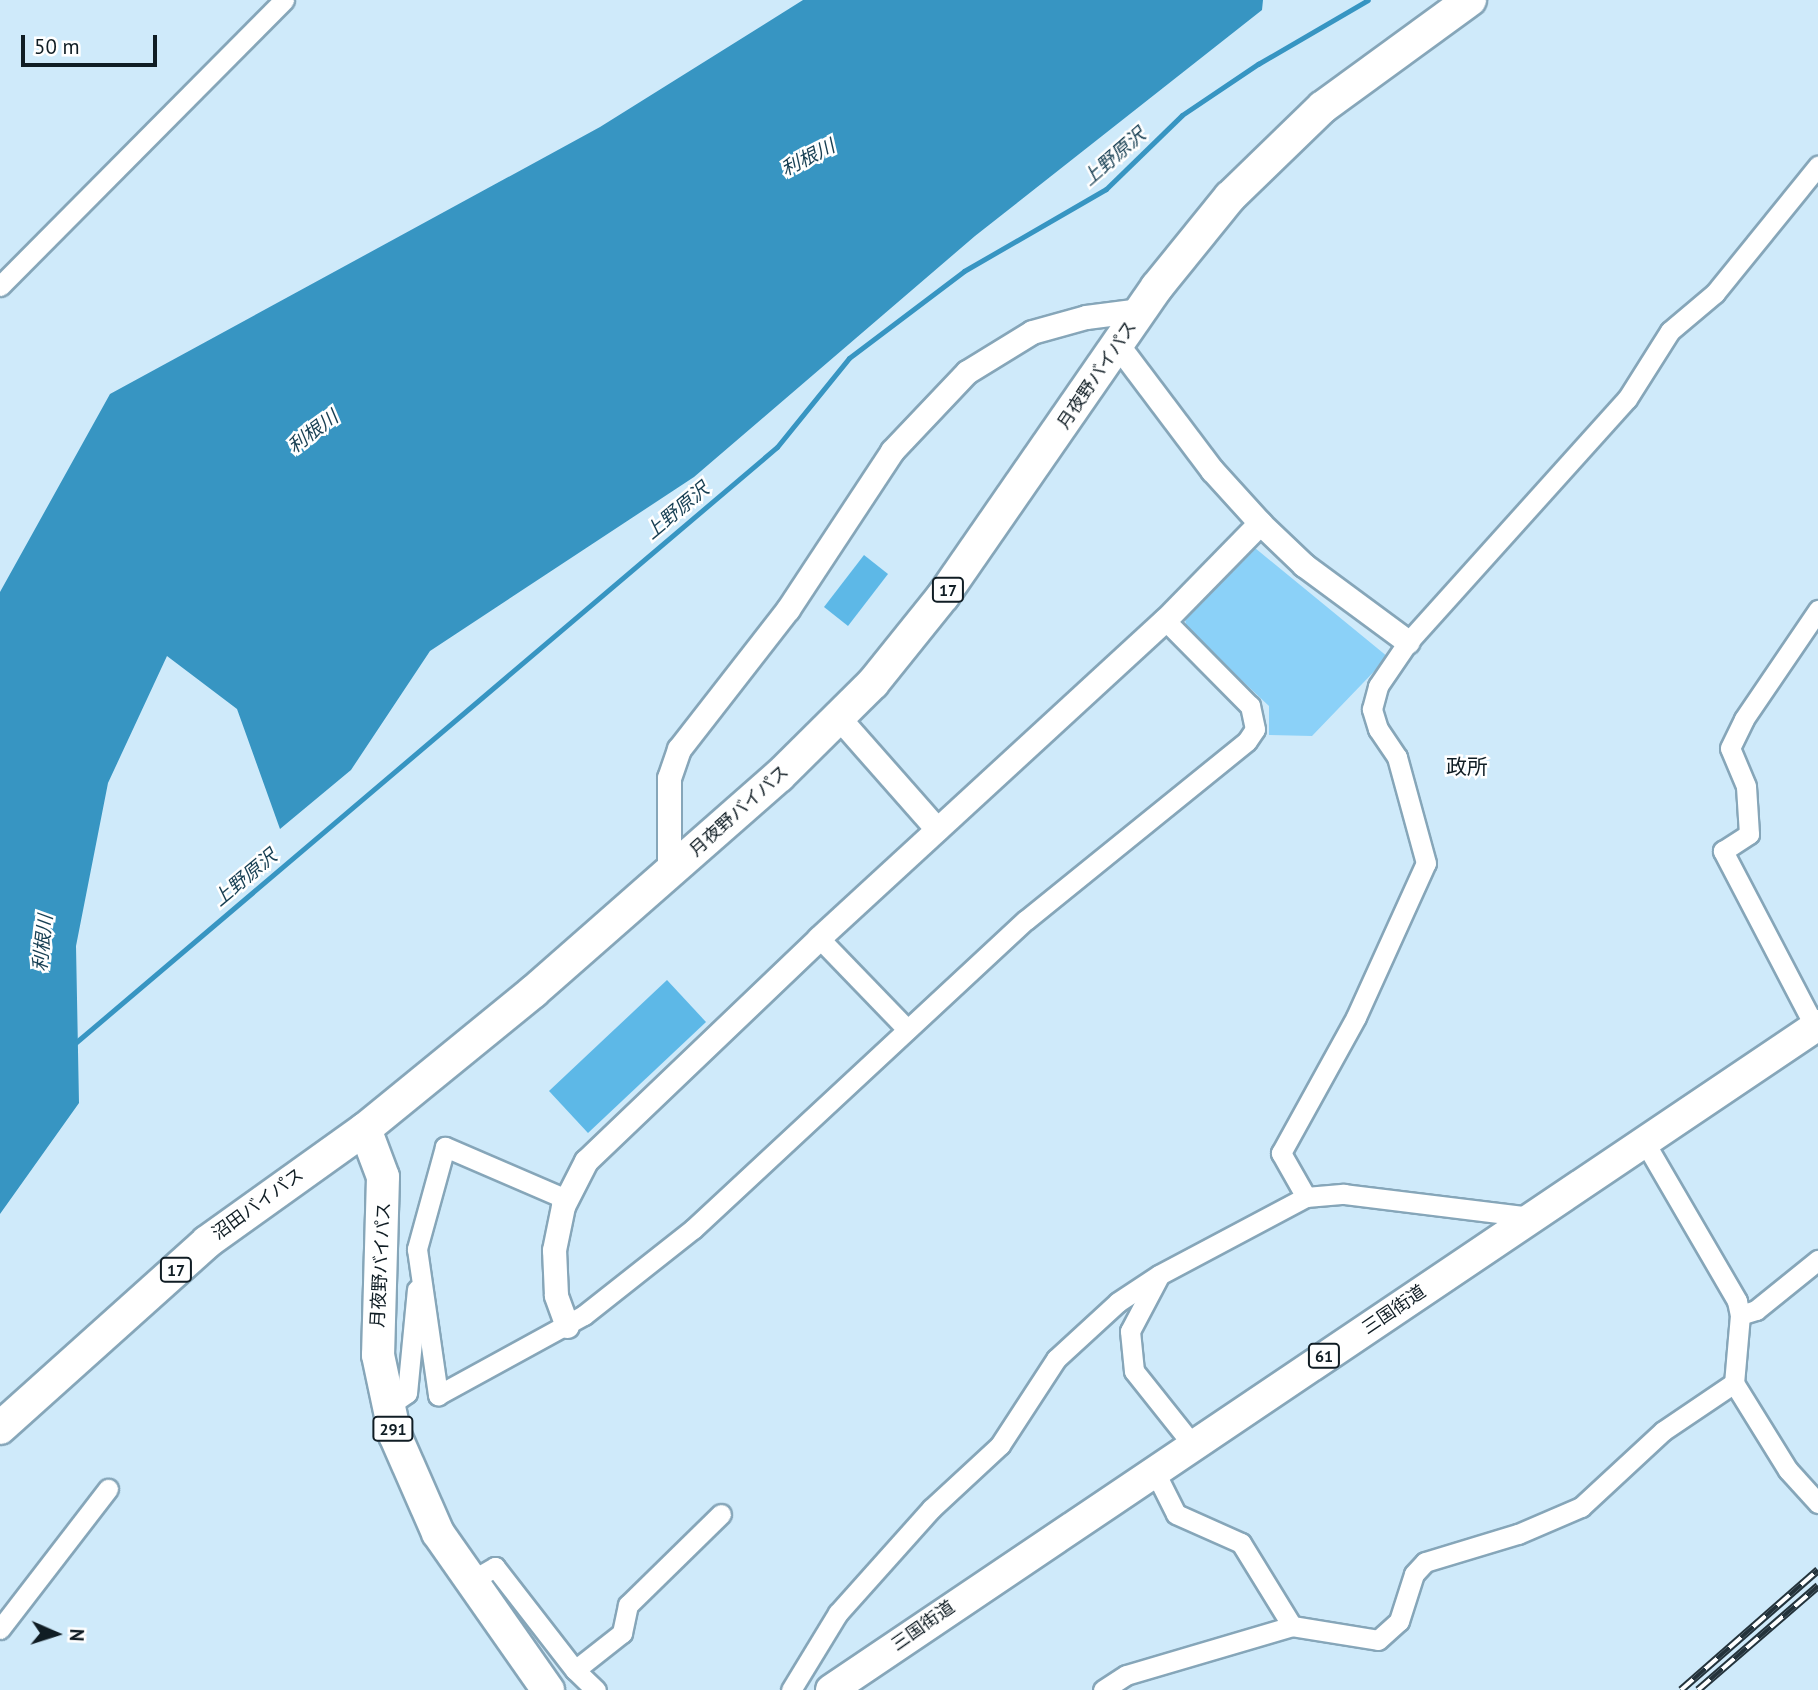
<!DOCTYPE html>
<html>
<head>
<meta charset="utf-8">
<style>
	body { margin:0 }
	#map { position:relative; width:1818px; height:1690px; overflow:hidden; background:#cfeafa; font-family:"PT Sans","Noto Sans JP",sans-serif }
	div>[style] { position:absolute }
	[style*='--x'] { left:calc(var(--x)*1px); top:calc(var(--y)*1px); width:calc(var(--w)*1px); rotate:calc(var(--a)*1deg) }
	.green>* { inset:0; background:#8bd1f8 }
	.water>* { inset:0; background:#3795c2 }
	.stream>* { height:5px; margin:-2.5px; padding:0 2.5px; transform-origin:2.5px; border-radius:2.5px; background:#3795c2 }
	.building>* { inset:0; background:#5db8e7 }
	.roads { filter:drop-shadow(2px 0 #86a6b9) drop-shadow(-2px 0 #86a6b9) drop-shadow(0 2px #86a6b9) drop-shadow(0 -2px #86a6b9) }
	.minor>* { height:19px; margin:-9.5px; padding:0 9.5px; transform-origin:9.5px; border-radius:9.5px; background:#fff }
	.tertiary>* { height:23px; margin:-11.5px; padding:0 11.5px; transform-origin:11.5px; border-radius:11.5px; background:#fff }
	.primary>* { height:30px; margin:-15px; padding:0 15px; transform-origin:15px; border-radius:15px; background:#fff }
	.trunk>* { height:32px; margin:-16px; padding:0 16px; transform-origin:16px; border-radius:16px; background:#fff }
	.rail>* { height:8px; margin-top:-4px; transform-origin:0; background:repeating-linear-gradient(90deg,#fff 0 16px,#24333b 0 32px); box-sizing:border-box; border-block:2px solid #24333b }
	span { translate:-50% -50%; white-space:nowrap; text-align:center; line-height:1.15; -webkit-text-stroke:5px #fff; paint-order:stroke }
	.shield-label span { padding:2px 5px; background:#fff; border:2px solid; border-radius:5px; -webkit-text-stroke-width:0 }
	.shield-label { font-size:16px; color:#101d24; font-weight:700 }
	.street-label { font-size:18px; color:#101d24 }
	.water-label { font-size:19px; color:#173f53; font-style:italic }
	.quarter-label { font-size:21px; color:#101d24 }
	.north { position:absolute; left:21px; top:1599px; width:70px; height:70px; -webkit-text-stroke:5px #fff; paint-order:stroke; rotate:93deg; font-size:19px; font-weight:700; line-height:28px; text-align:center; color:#101d24 }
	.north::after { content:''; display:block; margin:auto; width:24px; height:32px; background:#101d24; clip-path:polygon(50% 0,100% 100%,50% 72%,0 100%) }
	.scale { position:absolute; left:21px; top:35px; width:136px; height:32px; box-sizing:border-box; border:4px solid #101d24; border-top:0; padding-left:9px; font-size:21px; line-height:24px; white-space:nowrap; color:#101d24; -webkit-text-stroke:5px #fff; paint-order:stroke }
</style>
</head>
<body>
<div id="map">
	<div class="green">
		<i style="clip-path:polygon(1255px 548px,1388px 657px,1312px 736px,1269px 735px,1269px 706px,1186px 628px,1185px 616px)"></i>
	</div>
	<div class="water">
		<i style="clip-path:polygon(803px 0,1263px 0,1262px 10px,975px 236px,694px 477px,430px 651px,351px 770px,280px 829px,237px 709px,167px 656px,108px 783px,76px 946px,79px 1103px,0 1214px,0 592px,110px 394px,600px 127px)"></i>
	</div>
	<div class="stream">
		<i style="--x:74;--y:1044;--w:922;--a:-40.34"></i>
		<i style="--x:777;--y:447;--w:114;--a:-51"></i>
		<i style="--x:849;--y:358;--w:144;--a:-37.1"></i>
		<i style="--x:964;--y:271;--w:164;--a:-30"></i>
		<i style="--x:1106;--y:189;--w:106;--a:-44.2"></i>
		<i style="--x:1182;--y:115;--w:92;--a:-33.9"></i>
		<i style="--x:1258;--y:64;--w:127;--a:-30.2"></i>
	</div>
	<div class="building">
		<i style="clip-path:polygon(864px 555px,888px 574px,848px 626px,824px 607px)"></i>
		<i style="clip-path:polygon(667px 980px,706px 1022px,588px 1133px,549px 1091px)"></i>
	</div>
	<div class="roads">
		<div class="minor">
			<i style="--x:0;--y:286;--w:403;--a:-45.2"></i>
			<i style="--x:819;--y:938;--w:127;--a:46"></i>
			<i style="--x:1815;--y:1027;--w:199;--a:-117.6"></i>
			<i style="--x:1723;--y:851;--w:31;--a:-33"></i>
			<i style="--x:1749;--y:834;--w:48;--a:-93.6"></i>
			<i style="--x:1746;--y:786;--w:41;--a:-112.8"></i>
			<i style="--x:1730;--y:748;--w:32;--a:-64"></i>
			<i style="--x:1744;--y:719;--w:132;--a:-55.8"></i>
			<i style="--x:1644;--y:1141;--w:185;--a:59.8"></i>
			<i style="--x:1737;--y:1301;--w:14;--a:78"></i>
			<i style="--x:1740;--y:1315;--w:68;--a:95"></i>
			<i style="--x:1734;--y:1383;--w:102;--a:58.2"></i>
			<i style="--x:1788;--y:1470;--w:45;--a:47.7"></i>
			<i style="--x:1306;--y:1197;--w:51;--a:-119.6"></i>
			<i style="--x:1281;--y:1153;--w:155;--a:-61.1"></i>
			<i style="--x:1356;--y:1017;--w:169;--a:-65.6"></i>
			<i style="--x:1426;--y:863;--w:110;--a:-105.3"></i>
			<i style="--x:1397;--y:757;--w:34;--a:-124"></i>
			<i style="--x:1378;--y:729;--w:21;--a:-107"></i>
			<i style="--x:1372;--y:709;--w:24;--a:-75"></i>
			<i style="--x:1378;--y:686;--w:53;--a:-55.7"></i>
			<i style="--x:1408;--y:642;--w:327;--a:-48"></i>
			<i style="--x:1627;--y:399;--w:80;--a:-57.7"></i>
			<i style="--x:1670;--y:331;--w:59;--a:-40.2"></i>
			<i style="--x:1715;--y:293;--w:164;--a:-51"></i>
			<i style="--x:566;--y:1199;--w:132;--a:-156.7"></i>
			<i style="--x:445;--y:1147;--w:106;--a:105.4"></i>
			<i style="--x:417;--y:1249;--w:148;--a:81.8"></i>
			<i style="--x:438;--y:1395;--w:166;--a:-28.7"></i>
			<i style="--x:584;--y:1315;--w:139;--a:-38.3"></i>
			<i style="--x:693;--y:1229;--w:454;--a:-42.9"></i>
			<i style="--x:1026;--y:920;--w:284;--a:-39"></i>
			<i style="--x:1247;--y:741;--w:14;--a:-56"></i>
			<i style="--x:1255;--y:729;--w:24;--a:-102"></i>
			<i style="--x:1250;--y:706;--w:121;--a:-134.7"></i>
			<i style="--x:1159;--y:1276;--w:62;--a:117.8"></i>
			<i style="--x:1130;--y:1331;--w:40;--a:84.3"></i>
			<i style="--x:1134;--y:1371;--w:93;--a:51.5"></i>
			<i style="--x:1740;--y:1315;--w:17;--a:-17"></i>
			<i style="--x:1756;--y:1310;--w:80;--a:-38.9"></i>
			<i style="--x:387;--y:1407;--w:24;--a:-35"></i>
			<i style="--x:407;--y:1393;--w:104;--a:-84.5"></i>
			<i style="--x:1154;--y:1470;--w:49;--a:63.4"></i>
			<i style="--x:1176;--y:1514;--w:71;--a:24"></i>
			<i style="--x:1241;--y:1543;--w:97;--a:58.4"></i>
			<i style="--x:469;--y:1582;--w:30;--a:-30"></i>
			<i style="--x:495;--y:1567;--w:130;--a:52.2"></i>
			<i style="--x:575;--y:1670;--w:60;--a:-38.2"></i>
			<i style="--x:622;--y:1633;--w:29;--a:-78"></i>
			<i style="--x:628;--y:1605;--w:130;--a:-44.4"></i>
			<i style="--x:0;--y:1629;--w:177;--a:-52.4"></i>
			<i style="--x:575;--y:1670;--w:29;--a:44"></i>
			<i style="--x:791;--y:1690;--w:90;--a:-58.6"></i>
			<i style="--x:838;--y:1613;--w:140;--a:-48.2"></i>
			<i style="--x:931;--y:1509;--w:94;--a:-42.8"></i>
			<i style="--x:1000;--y:1445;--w:103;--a:-56.9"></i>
			<i style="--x:1056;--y:1359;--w:84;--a:-42.6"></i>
			<i style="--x:1118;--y:1302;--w:49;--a:-33.4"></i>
			<i style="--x:1159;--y:1275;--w:166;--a:-28"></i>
			<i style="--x:1306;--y:1197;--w:38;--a:-5"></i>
			<i style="--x:1344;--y:1194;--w:187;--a:7"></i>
			<i style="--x:1103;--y:1690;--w:27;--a:-33"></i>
			<i style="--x:1126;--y:1675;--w:173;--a:-16.4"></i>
			<i style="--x:1292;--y:1626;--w:87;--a:9.2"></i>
			<i style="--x:1378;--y:1640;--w:28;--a:-42"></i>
			<i style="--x:1399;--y:1621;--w:49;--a:-72.3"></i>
			<i style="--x:1414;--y:1574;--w:16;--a:-47"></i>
			<i style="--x:1425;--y:1562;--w:97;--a:-16.8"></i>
			<i style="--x:1518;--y:1534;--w:69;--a:-23.2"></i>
			<i style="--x:1581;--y:1507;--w:112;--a:-42.8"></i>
			<i style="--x:1663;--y:1431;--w:86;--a:-34.1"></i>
		</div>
		<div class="tertiary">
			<i style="--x:1117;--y:344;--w:158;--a:53"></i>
			<i style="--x:1212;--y:470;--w:72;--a:47.8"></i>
			<i style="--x:1260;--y:523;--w:61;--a:43.7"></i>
			<i style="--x:1304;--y:565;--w:129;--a:36.5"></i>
			<i style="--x:839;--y:718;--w:148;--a:48.6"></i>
			<i style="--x:669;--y:874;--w:96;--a:-90"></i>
			<i style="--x:669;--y:778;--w:31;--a:-71"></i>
			<i style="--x:679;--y:749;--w:177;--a:-52.1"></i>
			<i style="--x:788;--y:609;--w:189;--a:-56.6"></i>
			<i style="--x:892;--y:451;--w:109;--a:-46.5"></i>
			<i style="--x:967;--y:372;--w:76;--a:-31.6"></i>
			<i style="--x:1032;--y:332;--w:56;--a:-15.5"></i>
			<i style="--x:1086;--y:317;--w:55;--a:-7.3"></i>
			<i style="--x:567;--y:1326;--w:33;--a:-110"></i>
			<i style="--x:556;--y:1295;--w:45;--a:-92.5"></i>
			<i style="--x:554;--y:1250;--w:45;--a:-78.4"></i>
			<i style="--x:563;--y:1206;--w:51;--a:-62.9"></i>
			<i style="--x:586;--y:1161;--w:323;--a:-43.7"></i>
			<i style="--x:819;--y:938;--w:470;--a:-42.6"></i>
			<i style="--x:1165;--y:620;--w:136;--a:-45.6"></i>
		</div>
		<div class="primary">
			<i style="--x:831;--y:1690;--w:1190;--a:-33.97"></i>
		</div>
		<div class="trunk">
			<i style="--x:365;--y:1129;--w:51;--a:69.4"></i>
			<i style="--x:383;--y:1177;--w:178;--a:91.6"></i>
			<i style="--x:378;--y:1355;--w:82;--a:78"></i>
			<i style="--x:395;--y:1435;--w:107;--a:66.3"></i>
			<i style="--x:438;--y:1533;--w:192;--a:55"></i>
			<i style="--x:0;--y:1428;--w:278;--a:-41.9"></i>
			<i style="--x:207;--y:1242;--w:194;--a:-35.6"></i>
			<i style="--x:365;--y:1129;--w:217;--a:-39.2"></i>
			<i style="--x:533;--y:992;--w:327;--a:-41.3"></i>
			<i style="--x:779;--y:776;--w:132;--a:-44.7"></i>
			<i style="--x:873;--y:683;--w:112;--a:-51.2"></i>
			<i style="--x:943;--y:596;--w:376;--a:-55.3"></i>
			<i style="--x:1157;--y:287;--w:116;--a:-51"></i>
			<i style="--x:1230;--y:197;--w:129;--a:-44.1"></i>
			<i style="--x:1323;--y:107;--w:182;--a:-36.1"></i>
		</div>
	</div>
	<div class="rail">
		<i style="--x:1681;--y:1690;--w:182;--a:-41.2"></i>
		<i style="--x:1698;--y:1690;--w:159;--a:-40.9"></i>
	</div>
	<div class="shield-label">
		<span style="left:948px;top:590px">17</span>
		<span style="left:176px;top:1270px">17</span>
		<span style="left:1324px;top:1356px">61</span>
		<span style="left:393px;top:1429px">291</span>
	</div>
	<div class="street-label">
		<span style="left:1097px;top:375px;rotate:-56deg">月夜野バイパス</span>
		<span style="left:739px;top:811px;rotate:-42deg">月夜野バイパス</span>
		<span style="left:258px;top:1204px;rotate:-36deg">沼田バイパス</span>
		<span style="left:381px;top:1265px;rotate:-87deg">月夜野バイパス</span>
		<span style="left:1394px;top:1310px;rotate:-34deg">三国街道</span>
		<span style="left:923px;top:1626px;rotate:-35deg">三国街道</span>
	</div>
	<div class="water-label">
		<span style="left:1114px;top:157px;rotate:-41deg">上野原沢</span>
		<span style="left:808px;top:158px;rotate:-27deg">利根川</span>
		<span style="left:313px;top:432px;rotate:-37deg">利根川</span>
		<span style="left:677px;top:511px;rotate:-40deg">上野原沢</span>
		<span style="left:245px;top:878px;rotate:-40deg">上野原沢</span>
		<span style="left:43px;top:943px;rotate:-84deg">利根川</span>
	</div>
	<div class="quarter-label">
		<span style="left:1467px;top:767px">政所</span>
	</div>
	<div class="north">N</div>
	<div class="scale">50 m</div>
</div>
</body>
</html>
